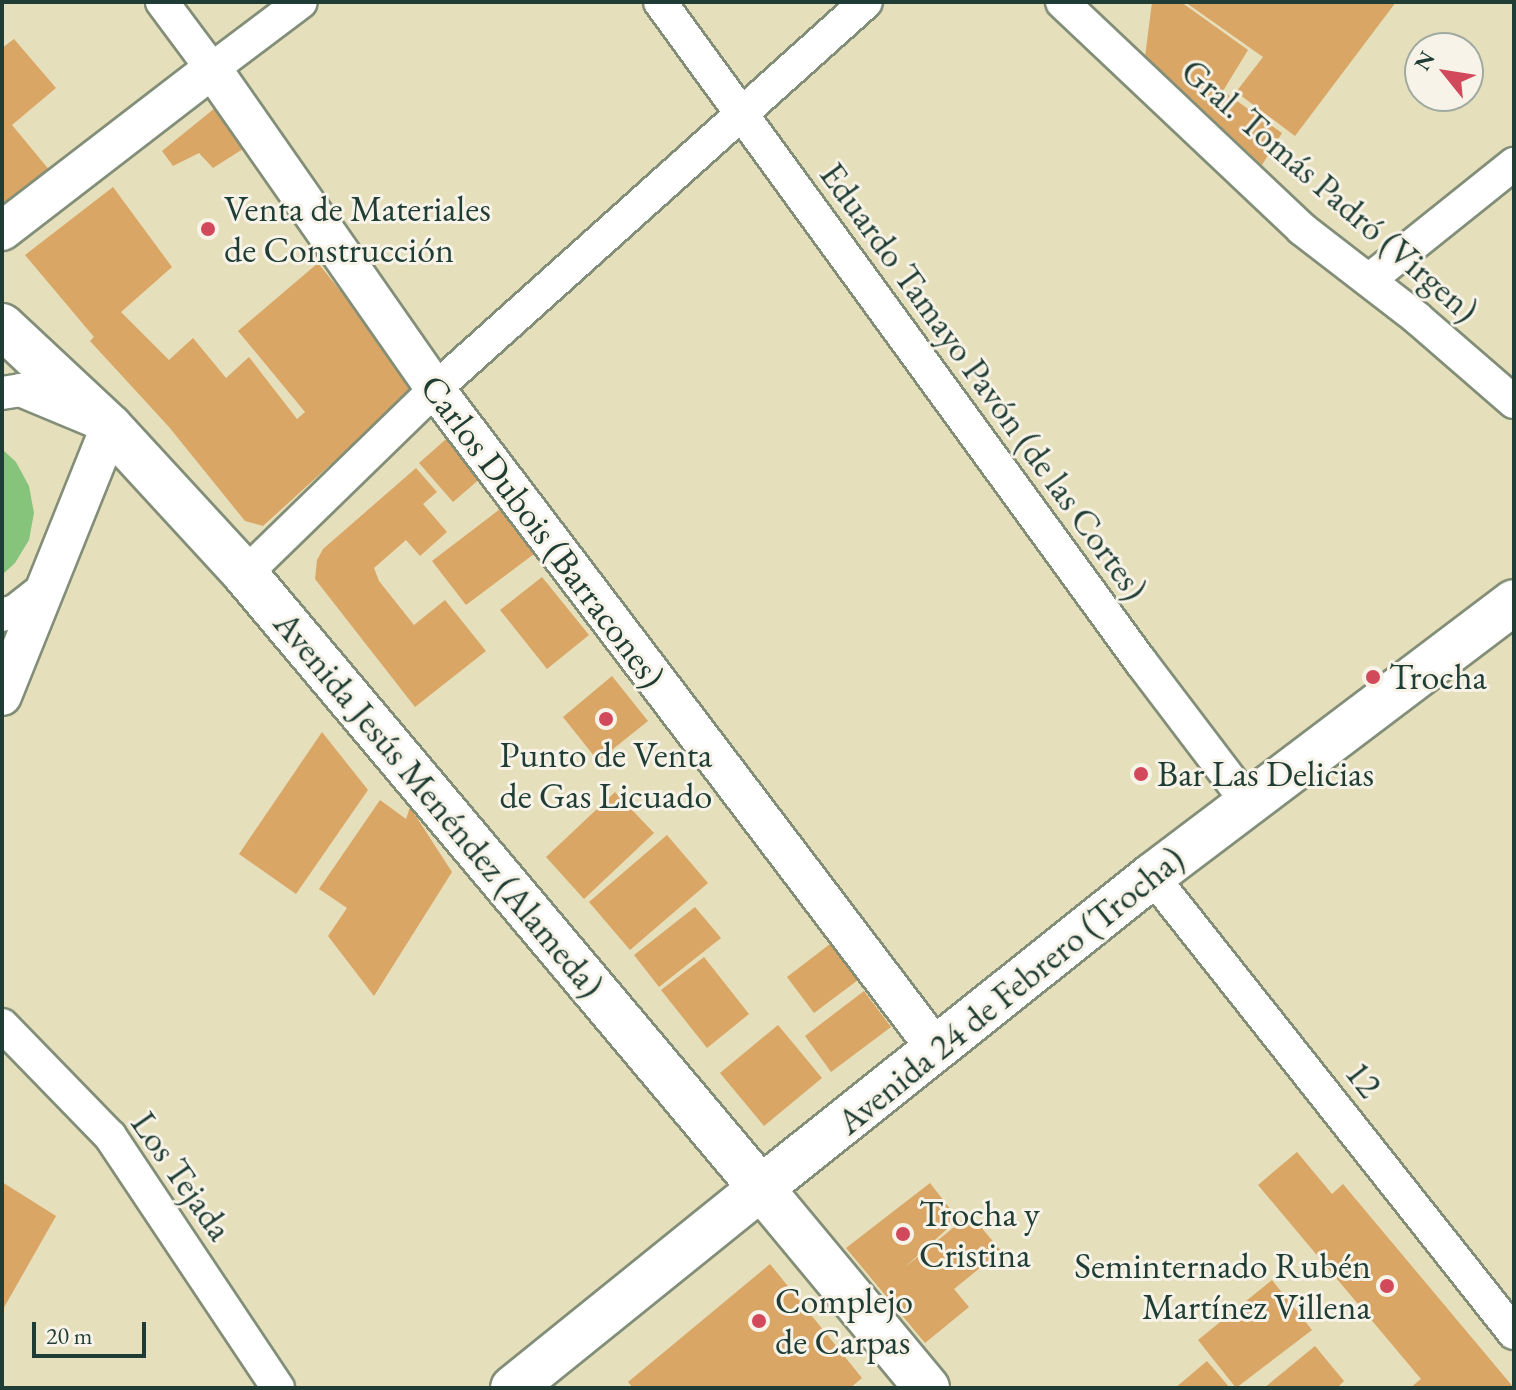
<!DOCTYPE html>
<html>
<head>
<meta charset="utf-8">
<style>
	body { margin:0 }
	#map { position:relative; width:1516px; height:1390px; overflow:hidden; background:#e6dfbb; font-family:"EB Garamond",serif }
	div>[style] { position:absolute }
	[style*='--x'] { left:calc(var(--x)*1px); top:calc(var(--y)*1px); width:calc(var(--w)*1px); rotate:calc(var(--a)*1deg) }
	.green>* { inset:0; background:#87c47b }
	.building>* { inset:0; background:#d9a665 }
	.roads { filter:drop-shadow(2px 0 #828e78) drop-shadow(-2px 0 #828e78) drop-shadow(0 2px #828e78) drop-shadow(0 -2px #828e78) }
	.minor>* { height:32px; margin:-16px; padding:0 16px; transform-origin:16px; border-radius:16px; background:#fff }
	.tertiary>* { height:38px; margin:-19px; padding:0 19px; transform-origin:19px; border-radius:19px; background:#fff }
	.secondary>* { height:44px; margin:-22px; padding:0 22px; transform-origin:22px; border-radius:22px; background:#fff }
	.primary>* { height:44px; margin:-22px; padding:0 22px; transform-origin:22px; border-radius:22px; background:#fff }
	.dots>* { width:22px; height:22px; translate:-50% -50%; box-sizing:border-box; border:4px solid #f7f3e8; border-radius:50% }
	span { translate:-50% -50%; white-space:nowrap; text-align:center; line-height:1.15; -webkit-text-stroke:6px #f7f3e8; paint-order:stroke }
	.street-label { font-size:36px; color:#1f3d34 }
	.poi-label { font-size:36px; color:#1f3d34 }
	.left { translate:0 -50%; text-align:left }
	.right { translate:-100% -50%; text-align:right }
	.frame { position:absolute; inset:0; border:4px solid #1f3d34; pointer-events:none }
	.north { position:absolute; left:1404px; top:32px; width:80px; height:80px; box-sizing:border-box; background:#f7f3e8; border:2px solid #a1aaa0; border-radius:50%; rotate:300deg; font-size:22px; font-weight:700; line-height:32px; text-align:center; color:#1f3d34 }
	.north::after { content:''; display:block; margin:auto; width:28px; height:36px; background:#d1495b; clip-path:polygon(50% 0,100% 100%,50% 72%,0 100%) }
	.scale { position:absolute; left:32px; top:1322px; width:114px; height:36px; box-sizing:border-box; border:4px solid #1f3d34; border-top:0; padding-left:10px; font-size:24px; line-height:28px; white-space:nowrap; color:#1f3d34; -webkit-text-stroke:6px #f7f3e8; paint-order:stroke }
</style>
</head>
<body>
<div id="map">
	<div class="green">
		<i style="clip-path:polygon(2px 449px,16px 462px,29px 486px,34px 513px,29px 540px,15px 563px,2px 575px)"></i>
	</div>
	<div class="building">
		<i style="clip-path:polygon(1152px 2px,1181px 2px,1248px 50px,1223px 91px,1282px 133px,1262px 165px,1145px 57px)"></i>
		<i style="clip-path:polygon(1185px 2px,1396px 2px,1295px 136px,1236px 92px,1263px 57px)"></i>
		<i style="clip-path:polygon(14px 39px,56px 88px,12px 125px,51px 172px,2px 212px,2px 48px)"></i>
		<i style="clip-path:polygon(215px 108px,246px 147px,213px 168px,199px 153px,173px 166px,162px 151px)"></i>
		<i style="clip-path:polygon(113px 187px,172px 267px,121px 312px,169px 360px,193px 338px,226px 378px,249px 357px,297px 419px,305px 412px,238px 331px,318px 263px,417px 386px,263px 526px,245px 521px,169px 427px,90px 341px,94px 337px,25px 255px)"></i>
		<i style="clip-path:polygon(454px 432px,489px 471px,453px 502px,419px 463px)"></i>
		<i style="clip-path:polygon(416px 468px,437px 492px,423px 504px,447px 532px,420px 556px,406px 540px,374px 568px,379px 581px,414px 625px,445px 600px,486px 651px,415px 707px,315px 579px,317px 560px,323px 549px)"></i>
		<i style="clip-path:polygon(504px 506px,538px 551px,466px 605px,432px 561px)"></i>
		<i style="clip-path:polygon(542px 577px,589px 635px,547px 669px,500px 610px)"></i>
		<i style="clip-path:polygon(612px 676px,648px 721px,598px 761px,563px 717px)"></i>
		<i style="clip-path:polygon(322px 732px,368px 790px,296px 894px,239px 854px)"></i>
		<i style="clip-path:polygon(615px 792px,654px 833px,584px 899px,546px 857px)"></i>
		<i style="clip-path:polygon(380px 800px,406px 819px,410px 807px,452px 872px,374px 996px,328px 936px,347px 908px,319px 889px)"></i>
		<i style="clip-path:polygon(667px 835px,708px 883px,630px 950px,589px 902px)"></i>
		<i style="clip-path:polygon(695px 907px,721px 938px,659px 987px,634px 955px)"></i>
		<i style="clip-path:polygon(830px 944px,858px 980px,814px 1013px,787px 977px)"></i>
		<i style="clip-path:polygon(704px 957px,749px 1014px,707px 1048px,661px 990px)"></i>
		<i style="clip-path:polygon(864px 991px,891px 1027px,831px 1072px,805px 1036px)"></i>
		<i style="clip-path:polygon(778px 1025px,822px 1078px,764px 1126px,720px 1073px)"></i>
		<i style="clip-path:polygon(1297px 1152px,1332px 1194px,1343px 1184px,1514px 1388px,1410px 1388px,1421px 1379px,1258px 1185px)"></i>
		<i style="clip-path:polygon(2px 1182px,56px 1216px,2px 1311px)"></i>
		<i style="clip-path:polygon(930px 1183px,958px 1219px,904px 1268px,970px 1214px,1001px 1251px,954px 1289px,969px 1307px,925px 1343px,846px 1248px)"></i>
		<i style="clip-path:polygon(770px 1264px,862px 1378px,850px 1388px,633px 1388px,628px 1382px)"></i>
		<i style="clip-path:polygon(1272px 1280px,1312px 1330px,1236px 1388px,1198px 1340px)"></i>
		<i style="clip-path:polygon(1315px 1346px,1344px 1381px,1337px 1388px,1264px 1388px)"></i>
		<i style="clip-path:polygon(1207px 1361px,1230px 1388px,1175px 1388px)"></i>
	</div>
	<div class="roads">
		<div class="minor">
			<i style="--x:162;--y:2;--w:84;--a:53.3"></i>
			<i style="--x:212;--y:69;--w:111;--a:-37"></i>
			<i style="--x:660;--y:2;--w:817;--a:53.92"></i>
			<i style="--x:1141;--y:662;--w:177;--a:52.8"></i>
			<i style="--x:1062;--y:2;--w:330;--a:43.4"></i>
			<i style="--x:1302;--y:229;--w:145;--a:37.7"></i>
			<i style="--x:1417;--y:318;--w:128;--a:40.9"></i>
			<i style="--x:1369;--y:280;--w:186;--a:-38.7"></i>
			<i style="--x:2;--y:393;--w:18;--a:-9"></i>
			<i style="--x:20;--y:390;--w:78;--a:22.6"></i>
			<i style="--x:245;--y:574;--w:265;--a:-44.2"></i>
			<i style="--x:435;--y:389;--w:579;--a:-41.92"></i>
			<i style="--x:2;--y:615;--w:14;--a:-17"></i>
			<i style="--x:15;--y:611;--w:33;--a:-38"></i>
			<i style="--x:1152;--y:876;--w:583;--a:51.62"></i>
			<i style="--x:2;--y:1025;--w:155;--a:45.8"></i>
			<i style="--x:110;--y:1136;--w:303;--a:56.3"></i>
		</div>
		<div class="tertiary">
			<i style="--x:2;--y:231;--w:265;--a:-37.6"></i>
			<i style="--x:212;--y:69;--w:390;--a:55.1"></i>
			<i style="--x:435;--y:389;--w:830;--a:52.78"></i>
			<i style="--x:2;--y:696;--w:290;--a:-68.1"></i>
		</div>
		<div class="secondary">
			<i style="--x:513;--y:1388;--w:319;--a:-38.9"></i>
			<i style="--x:761;--y:1188;--w:260;--a:50.3"></i>
		</div>
		<div class="primary">
			<i style="--x:2;--y:326;--w:148;--a:43.1"></i>
			<i style="--x:110;--y:427;--w:200;--a:47.4"></i>
			<i style="--x:245;--y:574;--w:802;--a:49.96"></i>
			<i style="--x:761;--y:1188;--w:500;--a:-38.59"></i>
			<i style="--x:1152;--y:876;--w:454;--a:-37.1"></i>
		</div>
	</div>
	<div class="dots">
		<i style="left:208px;top:229px;background:#d1495b"></i>
		<i style="left:1373px;top:677px;background:#d1495b"></i>
		<i style="left:606px;top:719px;background:#d1495b"></i>
		<i style="left:1141px;top:774px;background:#d1495b"></i>
		<i style="left:903px;top:1234px;background:#d1495b"></i>
		<i style="left:1387px;top:1286px;background:#d1495b"></i>
		<i style="left:759px;top:1321px;background:#d1495b"></i>
	</div>
	<div class="street-label">
		<span style="left:1330px;top:190px;rotate:41deg">Gral. Tomás Padró (Virgen)</span>
		<span style="left:984px;top:381px;rotate:54deg">Eduardo Tamayo Pavón (de las Cortes)</span>
		<span style="left:543px;top:531px;rotate:53deg">Carlos Dubois (Barracones)</span>
		<span style="left:439px;top:804px;rotate:50deg">Avenida Jesús Menéndez (Alameda)</span>
		<span style="left:1010px;top:990px;rotate:-39deg">Avenida 24 de Febrero (Trocha)</span>
		<span style="left:1364px;top:1079px;rotate:52deg">12</span>
		<span style="left:182px;top:1176px;rotate:55deg">Los Tejada</span>
	</div>
	<div class="poi-label">
		<span class="left" style="left:224px;top:229px">Venta de Materiales<br>de Construcción</span>
		<span class="left" style="left:1389px;top:677px">Trocha</span>
		<span style="left:606px;top:775px">Punto de Venta<br>de Gas Licuado</span>
		<span class="left" style="left:1157px;top:774px">Bar Las Delicias</span>
		<span class="left" style="left:919px;top:1234px">Trocha y<br>Cristina</span>
		<span class="right" style="left:1371px;top:1286px">Seminternado Rubén<br>Martínez Villena</span>
		<span class="left" style="left:775px;top:1321px">Complejo<br>de Carpas</span>
	</div>
	<div class="frame"></div>
	<div class="north">N</div>
	<div class="scale">20 m</div>
</div>
</body>
</html>
